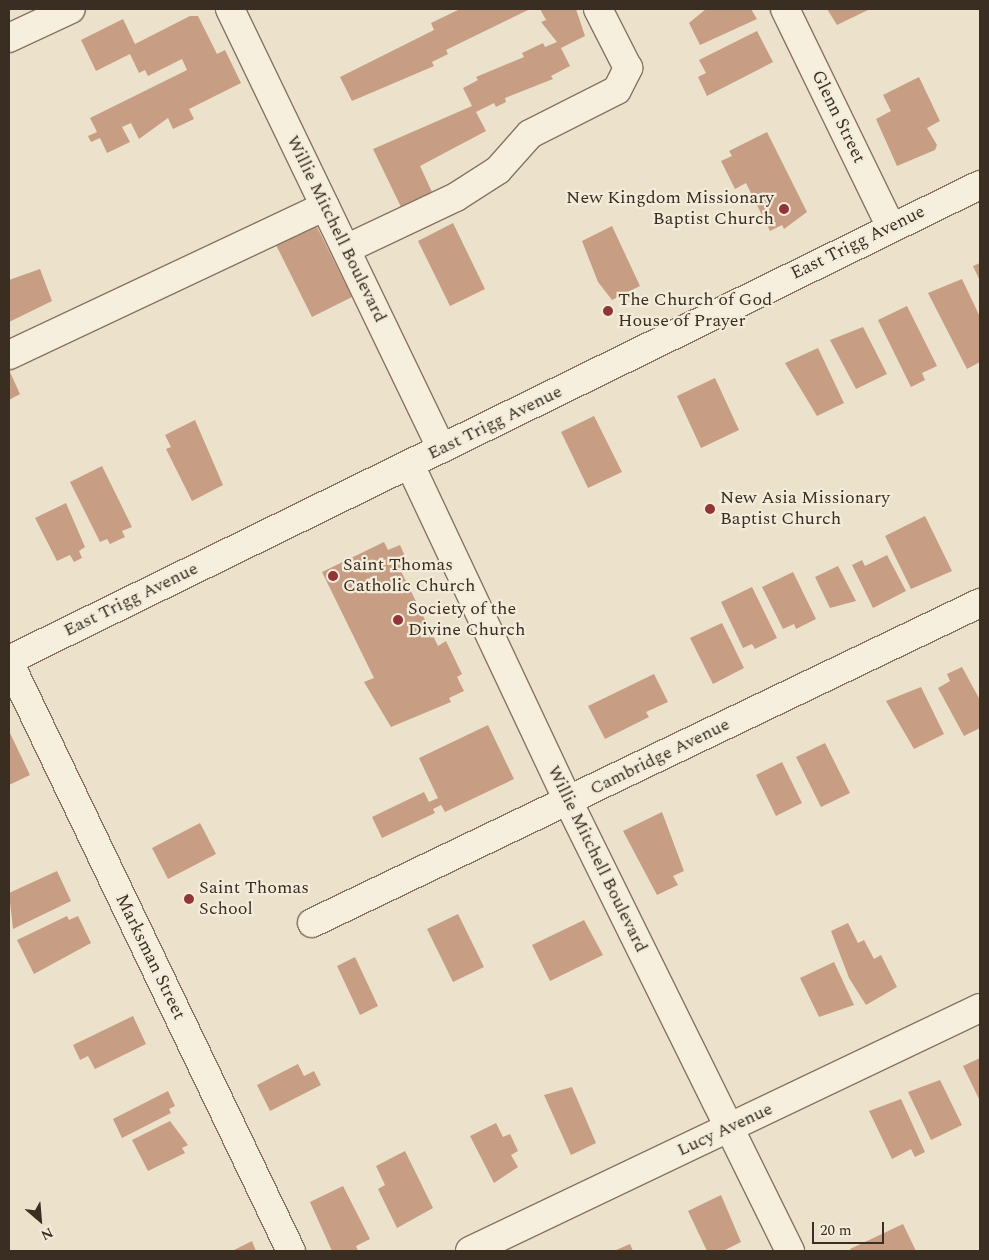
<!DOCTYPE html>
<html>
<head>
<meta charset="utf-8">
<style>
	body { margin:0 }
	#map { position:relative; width:989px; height:1260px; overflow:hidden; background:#ece1cb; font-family:Spectral,serif }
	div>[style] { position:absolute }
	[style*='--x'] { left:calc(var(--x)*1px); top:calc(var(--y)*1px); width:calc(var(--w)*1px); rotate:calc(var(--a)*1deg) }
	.building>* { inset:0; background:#c79e84 }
	.roads { filter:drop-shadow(1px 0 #887460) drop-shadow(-1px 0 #887460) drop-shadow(0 1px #887460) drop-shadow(0 -1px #887460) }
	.minor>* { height:28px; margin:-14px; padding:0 14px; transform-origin:14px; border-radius:14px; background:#f7efde }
	.dots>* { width:14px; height:14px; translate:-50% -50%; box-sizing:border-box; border:2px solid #f4ecda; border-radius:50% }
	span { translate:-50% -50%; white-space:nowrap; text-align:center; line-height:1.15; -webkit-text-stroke:4.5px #f4ecda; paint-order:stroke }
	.street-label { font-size:18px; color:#3a2d22 }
	.poi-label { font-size:18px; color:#3a2d22 }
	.right { translate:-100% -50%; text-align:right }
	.left { translate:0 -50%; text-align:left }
	.frame { position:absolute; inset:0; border:10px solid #3a2d22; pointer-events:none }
	.north { position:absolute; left:15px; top:1195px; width:50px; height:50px; -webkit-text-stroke:4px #f4ecda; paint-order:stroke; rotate:153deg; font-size:14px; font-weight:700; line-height:20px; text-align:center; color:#3a2d22 }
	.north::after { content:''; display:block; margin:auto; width:18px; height:22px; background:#3a2d22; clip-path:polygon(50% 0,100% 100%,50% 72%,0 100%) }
	.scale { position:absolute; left:812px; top:1222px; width:72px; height:22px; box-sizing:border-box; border:2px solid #3a2d22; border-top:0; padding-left:6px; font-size:15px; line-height:18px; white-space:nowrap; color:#3a2d22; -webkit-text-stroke:4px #f4ecda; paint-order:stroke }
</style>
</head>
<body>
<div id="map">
	<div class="building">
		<i style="clip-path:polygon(460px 9px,530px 9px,446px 50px,448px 54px,432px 62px,434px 66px,352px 101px,340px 77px,434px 30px,431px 23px)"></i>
		<i style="clip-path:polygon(540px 9px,576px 9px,585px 36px,561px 48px,570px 66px,551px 76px,553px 79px,505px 98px,506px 102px,496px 107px,494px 103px,476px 112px,486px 131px,420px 166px,432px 192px,401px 207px,373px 149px,472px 106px,463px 88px,478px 80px,476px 77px,524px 57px,522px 53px,543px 43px,545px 47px,557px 42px,541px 22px,546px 20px)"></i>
		<i style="clip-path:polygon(706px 9px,751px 9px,757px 19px,700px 45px,689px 23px)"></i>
		<i style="clip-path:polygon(827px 9px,870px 9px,837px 25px)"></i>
		<i style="clip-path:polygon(190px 16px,198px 16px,217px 54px,225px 50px,241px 83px,189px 109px,194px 119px,173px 129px,168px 118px,139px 139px,131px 123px,122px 127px,130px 142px,107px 153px,100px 138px,91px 142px,88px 136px,97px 132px,90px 118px,187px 70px,182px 59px,148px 76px,145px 70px,139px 73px,130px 54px,96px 71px,81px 40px,123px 19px,135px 44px)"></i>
		<i style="clip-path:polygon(757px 31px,773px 62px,707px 96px,698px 77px,706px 73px,699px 60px)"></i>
		<i style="clip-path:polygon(919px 77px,940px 121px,927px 128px,937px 145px,935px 150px,897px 166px,876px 119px,891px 111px,883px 95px)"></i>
		<i style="clip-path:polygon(767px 132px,807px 212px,784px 229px,782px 225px,770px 231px,746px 183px,735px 189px,721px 161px,732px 156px,729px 151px)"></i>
		<i style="clip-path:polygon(314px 221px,352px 297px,312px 317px,274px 241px)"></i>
		<i style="clip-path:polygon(453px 223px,485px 289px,450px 306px,418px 241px)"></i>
		<i style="clip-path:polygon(612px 226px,640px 286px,612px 300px,598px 282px,582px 241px)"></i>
		<i style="clip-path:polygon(980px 263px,980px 281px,973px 266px)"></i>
		<i style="clip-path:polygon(40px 269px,52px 301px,9px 322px,9px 280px)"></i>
		<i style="clip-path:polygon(962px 279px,980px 317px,980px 362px,967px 369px,928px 293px)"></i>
		<i style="clip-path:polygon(907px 306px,937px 366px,922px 373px,925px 380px,911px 387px,878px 320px)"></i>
		<i style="clip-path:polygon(863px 327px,887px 374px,856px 389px,830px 340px)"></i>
		<i style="clip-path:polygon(818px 348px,844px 403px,817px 416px,785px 363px)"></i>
		<i style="clip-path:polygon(9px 370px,20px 394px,9px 400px)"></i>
		<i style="clip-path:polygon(715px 378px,739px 430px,701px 448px,677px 396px)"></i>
		<i style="clip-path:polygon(594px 416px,622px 472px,588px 488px,561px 432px)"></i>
		<i style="clip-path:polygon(195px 420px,223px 485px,192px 501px,166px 449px,171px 447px,165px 435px)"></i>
		<i style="clip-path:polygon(102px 466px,132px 527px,122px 531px,125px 537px,110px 544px,107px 539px,100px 542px,70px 482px)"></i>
		<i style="clip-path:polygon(66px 503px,85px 547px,79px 551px,82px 558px,74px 562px,70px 555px,57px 561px,35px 518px)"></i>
		<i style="clip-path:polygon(925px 516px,952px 571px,911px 589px,885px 536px)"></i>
		<i style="clip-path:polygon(384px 542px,388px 550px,400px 545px,409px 565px,400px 569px,438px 646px,446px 641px,462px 674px,457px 677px,464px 691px,449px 698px,451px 702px,391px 727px,364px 682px,374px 678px,322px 572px)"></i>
		<i style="clip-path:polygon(887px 555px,906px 591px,873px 608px,852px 565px,862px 560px,865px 566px)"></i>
		<i style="clip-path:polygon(838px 566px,856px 601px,830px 608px,815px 577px)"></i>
		<i style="clip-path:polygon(793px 572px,816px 619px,796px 629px,794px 624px,783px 629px,762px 587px)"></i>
		<i style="clip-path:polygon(752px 587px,777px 638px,755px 649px,752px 644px,743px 648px,721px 602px)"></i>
		<i style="clip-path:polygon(722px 623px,744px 668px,713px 684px,690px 638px)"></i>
		<i style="clip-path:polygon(962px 667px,980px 700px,980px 728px,964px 736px,938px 688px,950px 681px,947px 674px)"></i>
		<i style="clip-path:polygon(654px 674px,668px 702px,646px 712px,649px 717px,605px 739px,588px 706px)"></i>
		<i style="clip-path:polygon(921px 687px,944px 734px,914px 749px,886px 701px)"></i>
		<i style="clip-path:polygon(488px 725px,514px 779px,445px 812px,441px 805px,433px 809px,435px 813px,382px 838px,372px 817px,424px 792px,429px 802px,438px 798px,419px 758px)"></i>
		<i style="clip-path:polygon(9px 731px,30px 775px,9px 785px)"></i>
		<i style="clip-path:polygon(825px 743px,850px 793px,821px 807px,796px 757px)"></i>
		<i style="clip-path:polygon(782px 762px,802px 803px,776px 816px,756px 775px)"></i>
		<i style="clip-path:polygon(662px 812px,684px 871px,673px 876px,678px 885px,657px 895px,623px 831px)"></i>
		<i style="clip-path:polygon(200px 823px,216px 854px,168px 879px,152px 848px)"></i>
		<i style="clip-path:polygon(57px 871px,71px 901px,13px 929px,9px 893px)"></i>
		<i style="clip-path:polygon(458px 914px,484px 967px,453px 982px,427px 929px)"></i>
		<i style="clip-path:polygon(67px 916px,69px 920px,78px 916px,91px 943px,34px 974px,17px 940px)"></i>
		<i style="clip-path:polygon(584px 920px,603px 955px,550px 981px,532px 945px)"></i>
		<i style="clip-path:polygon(848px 923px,858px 943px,864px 940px,874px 959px,881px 955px,897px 987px,866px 1005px,849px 978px,831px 931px)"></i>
		<i style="clip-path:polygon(355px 957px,378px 1006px,360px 1015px,337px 966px)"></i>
		<i style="clip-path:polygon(834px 962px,854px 1005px,819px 1017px,800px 978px)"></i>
		<i style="clip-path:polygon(133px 1016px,146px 1044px,95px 1069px,88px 1056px,80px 1060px,73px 1045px)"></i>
		<i style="clip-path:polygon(980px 1058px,980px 1101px,963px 1066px)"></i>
		<i style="clip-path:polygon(298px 1064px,304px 1076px,314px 1071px,321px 1085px,270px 1111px,257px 1085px)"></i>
		<i style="clip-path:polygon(940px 1080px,962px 1125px,931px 1140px,908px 1092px)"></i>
		<i style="clip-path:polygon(572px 1087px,596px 1143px,571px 1155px,544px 1095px)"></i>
		<i style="clip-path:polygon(168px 1091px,175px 1106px,169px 1109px,171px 1113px,122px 1138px,113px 1119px)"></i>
		<i style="clip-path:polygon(901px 1099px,925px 1152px,915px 1157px,911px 1149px,892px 1159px,869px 1111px)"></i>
		<i style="clip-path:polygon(170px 1121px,188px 1145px,182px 1148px,185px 1153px,148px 1171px,132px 1140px)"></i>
		<i style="clip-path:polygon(496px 1123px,503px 1137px,510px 1134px,518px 1151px,511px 1155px,518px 1167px,494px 1183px,470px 1136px)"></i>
		<i style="clip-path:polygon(405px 1151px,433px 1208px,397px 1228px,378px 1189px,385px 1185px,376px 1166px)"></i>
		<i style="clip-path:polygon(343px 1186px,370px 1239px,356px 1246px,358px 1251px,332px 1251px,310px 1202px)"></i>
		<i style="clip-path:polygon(721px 1195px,741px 1242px,723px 1251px,707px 1251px,688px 1211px)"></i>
		<i style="clip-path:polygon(903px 1224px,916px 1251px,851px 1251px,850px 1249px)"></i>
		<i style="clip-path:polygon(252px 1241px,256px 1251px,232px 1251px)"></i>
		<i style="clip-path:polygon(630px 1244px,633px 1251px,614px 1251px)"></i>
	</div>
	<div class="roads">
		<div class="minor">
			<i style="--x:230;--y:9;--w:488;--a:64.3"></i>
			<i style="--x:785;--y:9;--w:240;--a:64.1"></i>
			<i style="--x:9;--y:38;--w:68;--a:-25.1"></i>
			<i style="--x:346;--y:249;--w:122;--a:-25.3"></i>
			<i style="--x:456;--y:197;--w:50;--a:-32.7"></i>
			<i style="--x:498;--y:170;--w:48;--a:-48.4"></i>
			<i style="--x:530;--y:134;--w:97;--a:-26.8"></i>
			<i style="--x:617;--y:90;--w:25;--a:-63"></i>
			<i style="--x:628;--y:68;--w:66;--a:-117"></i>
			<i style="--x:9;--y:355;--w:349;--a:-25.2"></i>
			<i style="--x:410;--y:465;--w:371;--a:64.8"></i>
			<i style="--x:568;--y:801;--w:502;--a:63.74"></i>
			<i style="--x:9;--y:660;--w:1081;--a:-26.07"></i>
			<i style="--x:9;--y:662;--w:653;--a:64.42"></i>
			<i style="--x:312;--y:923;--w:741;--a:-25.6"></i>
			<i style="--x:470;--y:1251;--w:565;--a:-25.48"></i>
		</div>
	</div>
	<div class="dots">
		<i style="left:784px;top:209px;background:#923538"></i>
		<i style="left:608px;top:311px;background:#923538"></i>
		<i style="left:710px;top:509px;background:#923538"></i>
		<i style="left:333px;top:576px;background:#923538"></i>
		<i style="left:398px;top:620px;background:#923538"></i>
		<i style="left:189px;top:899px;background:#923538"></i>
	</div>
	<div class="street-label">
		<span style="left:838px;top:117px;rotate:64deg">Glenn Street</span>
		<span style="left:336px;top:229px;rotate:64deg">Willie Mitchell Boulevard</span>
		<span style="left:858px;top:243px;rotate:-26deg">East Trigg Avenue</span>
		<span style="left:495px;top:423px;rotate:-26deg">East Trigg Avenue</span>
		<span style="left:131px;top:600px;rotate:-26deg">East Trigg Avenue</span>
		<span style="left:660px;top:757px;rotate:-26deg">Cambridge Avenue</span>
		<span style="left:597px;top:859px;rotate:64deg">Willie Mitchell Boulevard</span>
		<span style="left:150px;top:957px;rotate:64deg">Marksman Street</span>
		<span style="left:725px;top:1130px;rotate:-25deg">Lucy Avenue</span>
	</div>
	<div class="poi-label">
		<span class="right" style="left:774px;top:209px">New Kingdom Missionary<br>Baptist Church</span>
		<span class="left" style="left:618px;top:311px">The Church of God<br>House of Prayer</span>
		<span class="left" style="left:720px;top:509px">New Asia Missionary<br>Baptist Church</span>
		<span class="left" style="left:343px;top:576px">Saint Thomas<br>Catholic Church</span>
		<span class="left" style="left:408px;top:620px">Society of the<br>Divine Church</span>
		<span class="left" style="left:199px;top:899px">Saint Thomas<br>School</span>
	</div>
	<div class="frame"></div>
	<div class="north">N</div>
	<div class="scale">20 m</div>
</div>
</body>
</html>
